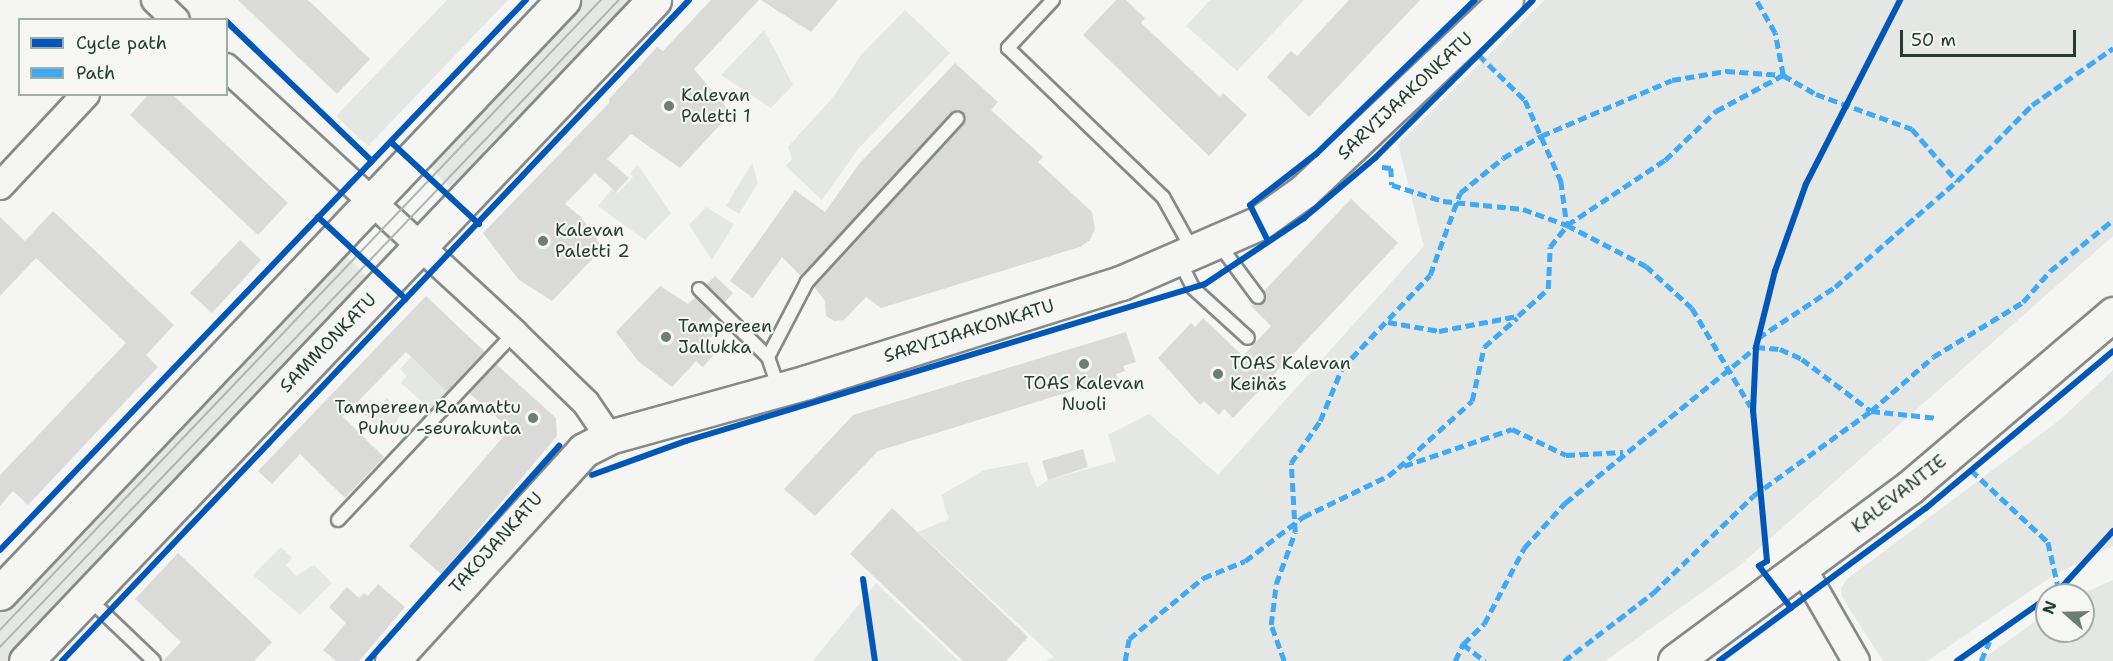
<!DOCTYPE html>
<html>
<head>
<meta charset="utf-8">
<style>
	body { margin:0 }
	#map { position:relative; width:2113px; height:661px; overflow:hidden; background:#f5f5f3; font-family:"Shantell Sans",sans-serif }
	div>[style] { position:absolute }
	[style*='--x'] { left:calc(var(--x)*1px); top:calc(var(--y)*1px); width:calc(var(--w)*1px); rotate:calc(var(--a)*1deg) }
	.green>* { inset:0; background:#e4e7e3 }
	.building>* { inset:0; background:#dadbd9 }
	.roads { filter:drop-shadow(2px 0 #858a88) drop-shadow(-2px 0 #858a88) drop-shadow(0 2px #858a88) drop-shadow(0 -2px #858a88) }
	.lane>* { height:12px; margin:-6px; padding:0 6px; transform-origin:6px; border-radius:6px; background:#f5f5f3 }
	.street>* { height:26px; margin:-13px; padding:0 13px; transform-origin:13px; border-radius:13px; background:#f5f5f3 }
	.secondary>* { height:33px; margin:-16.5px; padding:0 16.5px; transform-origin:16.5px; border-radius:16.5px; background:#f5f5f3 }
	.primary>* { height:33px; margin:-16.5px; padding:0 16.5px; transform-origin:16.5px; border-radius:16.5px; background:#f5f5f3 }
	.tram>* { height:1.5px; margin:-0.75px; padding:0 0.75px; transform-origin:0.75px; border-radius:0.75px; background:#b0b4b2 }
	.quiet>* { height:4.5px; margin-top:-2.25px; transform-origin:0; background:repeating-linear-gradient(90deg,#3fa9f5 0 9px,transparent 0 13.5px) }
	.cycleway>* { height:6px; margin:-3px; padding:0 3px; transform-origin:3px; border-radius:3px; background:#0057b8 }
	.dots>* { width:16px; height:16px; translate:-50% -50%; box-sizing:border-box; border:3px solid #f6f6f2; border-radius:50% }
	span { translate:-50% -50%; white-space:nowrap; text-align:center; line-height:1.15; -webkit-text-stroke:4.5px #f6f6f2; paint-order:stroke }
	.poi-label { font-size:18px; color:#1f3d34 }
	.left { translate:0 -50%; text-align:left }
	.right { translate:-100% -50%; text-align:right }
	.street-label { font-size:18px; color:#1f3d34 }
	.legend { position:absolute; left:18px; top:18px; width:210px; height:78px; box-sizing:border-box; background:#f6f6f2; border:2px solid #a0aca6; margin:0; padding:8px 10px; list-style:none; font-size:18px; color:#1f3d34 }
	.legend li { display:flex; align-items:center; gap:12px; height:30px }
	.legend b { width:30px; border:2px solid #a0aca6 }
	.north { position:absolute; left:2035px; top:583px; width:60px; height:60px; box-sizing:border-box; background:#f6f6f2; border:2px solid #a0aca6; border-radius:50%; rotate:290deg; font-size:16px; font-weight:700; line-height:24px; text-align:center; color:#1f3d34 }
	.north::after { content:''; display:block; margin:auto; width:21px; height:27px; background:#6a7d77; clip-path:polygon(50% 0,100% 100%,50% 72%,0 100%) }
	.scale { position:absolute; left:1900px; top:30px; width:176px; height:27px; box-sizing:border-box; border:3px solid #1f3d34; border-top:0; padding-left:8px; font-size:18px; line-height:21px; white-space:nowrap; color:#1f3d34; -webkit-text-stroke:4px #f6f6f2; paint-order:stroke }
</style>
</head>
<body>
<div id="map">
	<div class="green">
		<i style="clip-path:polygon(447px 0,508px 0,368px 146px,336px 116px)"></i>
		<i style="clip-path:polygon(580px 0,644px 0,456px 194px,426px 163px)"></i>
		<i style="clip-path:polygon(1210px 0,1304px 0,1237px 71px,1186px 26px)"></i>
		<i style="clip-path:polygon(1545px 0,2113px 0,2113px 236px,1739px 566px,1605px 661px,1045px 661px,1054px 657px,918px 532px,949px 519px,941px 495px,985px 470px,1027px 462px,1037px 488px,1048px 480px,1116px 461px,1108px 435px,1149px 414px,1218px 475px,1424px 246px,1398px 144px)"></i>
		<i style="clip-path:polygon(905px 10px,950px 53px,858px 149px,822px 200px,786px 166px,792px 159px,788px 147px,834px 96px,861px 55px)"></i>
		<i style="clip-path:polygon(764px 30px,793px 85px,771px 108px,721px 75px)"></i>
		<i style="clip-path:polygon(752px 163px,758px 183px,739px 214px,726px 206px)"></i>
		<i style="clip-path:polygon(638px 165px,671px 213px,645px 240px,598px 206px,612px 189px,618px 193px,633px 177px,630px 173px)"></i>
		<i style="clip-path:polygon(706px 207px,734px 224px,712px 260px,689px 225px)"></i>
		<i style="clip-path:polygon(340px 250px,370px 280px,14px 661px,0 661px,0 605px)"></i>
		<i style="clip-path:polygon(411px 357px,448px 393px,432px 411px,401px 383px,407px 376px,400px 369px)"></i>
		<i style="clip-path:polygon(2113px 370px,2113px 546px,2054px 575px,1927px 661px,1883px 661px,1842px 597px,1841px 588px,1847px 579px,2061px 419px)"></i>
		<i style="clip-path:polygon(387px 398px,402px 412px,388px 435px,360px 411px,370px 399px,379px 407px)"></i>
		<i style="clip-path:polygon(281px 547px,292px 558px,286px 565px,296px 576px,314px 565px,332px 583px,300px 615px,253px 575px)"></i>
		<i style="clip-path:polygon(2113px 580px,2113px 661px,1980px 661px,2047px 613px,2047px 631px,2083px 631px,2083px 595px,2079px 595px)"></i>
		<i style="clip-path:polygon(876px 583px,959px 661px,813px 661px)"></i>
	</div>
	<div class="building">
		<i style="clip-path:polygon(238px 0,308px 0,370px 59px,337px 94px)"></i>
		<i style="clip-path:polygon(711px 0,759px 0,694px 69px,731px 113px,680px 168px,631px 134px,607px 159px,629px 178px,616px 192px,595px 173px,565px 204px,581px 217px,603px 248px,552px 301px,519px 280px,483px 233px,610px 102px,609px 99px,657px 47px,663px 51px)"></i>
		<i style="clip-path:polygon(761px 0,838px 0,811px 32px)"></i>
		<i style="clip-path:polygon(1116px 0,1126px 0,1145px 18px,1141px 23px,1220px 97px,1223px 93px,1247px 115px,1209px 156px,1083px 35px)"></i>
		<i style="clip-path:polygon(1349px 0,1420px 0,1309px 117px,1267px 77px,1291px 51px,1297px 56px)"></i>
		<i style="clip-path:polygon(955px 63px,998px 102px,991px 110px,1043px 157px,1038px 162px,1092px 212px,1095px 229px,1090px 240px,1080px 247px,881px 308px,866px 297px,844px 320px,834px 321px,826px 316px,825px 301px,814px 287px,963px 125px,965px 116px,955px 111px,801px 276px,782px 257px,753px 298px,730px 281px,795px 190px,825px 212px,859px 164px)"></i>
		<i style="clip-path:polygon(149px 94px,172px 94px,288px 203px,258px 235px,130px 115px)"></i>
		<i style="clip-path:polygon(1351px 199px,1398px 243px,1233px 418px,1224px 409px,1219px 415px,1204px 401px,1200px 405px,1158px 358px,1191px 323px,1195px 327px,1203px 318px,1243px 356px,1271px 326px,1250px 305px,1263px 303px,1264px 291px)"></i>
		<i style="clip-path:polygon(53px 211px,174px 325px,146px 355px,158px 367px,28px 505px,13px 491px,0 506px,0 475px,126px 343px,36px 258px,0 296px,0 217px,25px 241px)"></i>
		<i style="clip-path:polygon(240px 240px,261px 260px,212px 313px,190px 293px)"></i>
		<i style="clip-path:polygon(715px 276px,733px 293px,724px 303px,706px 285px)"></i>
		<i style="clip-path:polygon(660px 286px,688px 304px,695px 297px,713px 315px,704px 324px,713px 335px,709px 339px,719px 349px,703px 367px,696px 361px,672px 387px,638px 361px,616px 332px)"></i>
		<i style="clip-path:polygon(426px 296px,485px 352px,447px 392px,406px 352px,343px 417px,384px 457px,345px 498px,300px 454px,272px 484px,258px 471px)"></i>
		<i style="clip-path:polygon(1126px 332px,1136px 362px,1123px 366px,1125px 371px,1116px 374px,1119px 382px,1087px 392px,1085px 387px,878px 451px,815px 516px,784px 489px,853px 415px)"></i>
		<i style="clip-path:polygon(496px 364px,556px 418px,557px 436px,441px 574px,409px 546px,510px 429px,469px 393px)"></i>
		<i style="clip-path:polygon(1083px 449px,1088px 467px,1048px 480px,1042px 461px)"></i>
		<i style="clip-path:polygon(892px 508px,1028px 637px,1006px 661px,963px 661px,850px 554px)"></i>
		<i style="clip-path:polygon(178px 553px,272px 642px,254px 661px,163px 661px,181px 642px,135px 599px)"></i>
		<i style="clip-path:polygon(378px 584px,405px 607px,359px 661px,336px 661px,323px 650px,346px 623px,329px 607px,347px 587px,359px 598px,364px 593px,368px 596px)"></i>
	</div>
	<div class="roads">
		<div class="lane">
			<i style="--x:1053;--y:0;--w:66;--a:133.2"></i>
			<i style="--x:1008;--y:48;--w:215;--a:43.9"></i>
			<i style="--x:1163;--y:197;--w:60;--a:60.9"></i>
			<i style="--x:1218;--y:243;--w:67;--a:53.5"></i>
			<i style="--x:1179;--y:260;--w:31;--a:63"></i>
			<i style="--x:1193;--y:288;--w:74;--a:42.3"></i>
			<i style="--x:699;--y:289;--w:97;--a:44.6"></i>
			<i style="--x:779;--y:389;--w:34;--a:-109"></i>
			<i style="--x:768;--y:357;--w:85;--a:-62.5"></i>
			<i style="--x:807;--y:282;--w:222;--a:-47.4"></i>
			<i style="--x:338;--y:520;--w:257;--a:-46.7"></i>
			<i style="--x:88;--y:598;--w:91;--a:43.7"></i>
		</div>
		<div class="street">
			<i style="--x:155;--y:0;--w:29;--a:44"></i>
			<i style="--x:226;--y:67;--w:392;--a:42.7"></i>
			<i style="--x:514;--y:333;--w:100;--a:44.2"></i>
			<i style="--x:586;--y:403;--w:41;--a:55.9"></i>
			<i style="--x:0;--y:186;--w:126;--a:-46.9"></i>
			<i style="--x:1802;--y:567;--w:108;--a:60.1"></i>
		</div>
		<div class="secondary">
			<i style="--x:0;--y:593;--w:818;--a:-46.49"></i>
			<i style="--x:26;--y:661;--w:912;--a:-46.47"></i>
			<i style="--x:392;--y:661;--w:285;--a:-47.7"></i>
			<i style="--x:584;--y:450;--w:28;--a:-27"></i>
			<i style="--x:609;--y:437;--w:205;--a:-15.5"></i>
			<i style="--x:807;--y:382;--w:329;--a:-17.5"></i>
			<i style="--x:1121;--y:283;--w:150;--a:-23.5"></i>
			<i style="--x:1259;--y:223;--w:55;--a:-35.4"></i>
			<i style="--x:1304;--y:191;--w:278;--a:-43.4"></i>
		</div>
		<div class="primary">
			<i style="--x:1675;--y:661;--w:292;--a:-36.5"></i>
			<i style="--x:1910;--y:487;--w:267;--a:-40.4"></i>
		</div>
	</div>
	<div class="tram">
		<i style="--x:0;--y:630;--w:871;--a:-46.35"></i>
		<i style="--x:0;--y:647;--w:895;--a:-46.27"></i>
	</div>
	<div class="quiet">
		<i style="--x:1479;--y:55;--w:64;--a:44.4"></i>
		<i style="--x:1525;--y:100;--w:89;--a:66"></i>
		<i style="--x:1561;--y:181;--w:44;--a:82.2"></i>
		<i style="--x:1382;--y:167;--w:9;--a:6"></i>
		<i style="--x:1391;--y:168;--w:17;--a:87"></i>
		<i style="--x:1392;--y:185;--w:53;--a:17.4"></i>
		<i style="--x:1443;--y:201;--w:80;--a:5.7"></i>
		<i style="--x:1523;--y:209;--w:47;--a:20"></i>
		<i style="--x:1567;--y:225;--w:89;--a:27.4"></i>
		<i style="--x:1646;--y:266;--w:62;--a:42.4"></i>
		<i style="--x:1692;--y:308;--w:115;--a:59.2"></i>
		<i style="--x:1388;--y:322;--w:52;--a:10"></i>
		<i style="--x:1439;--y:331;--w:80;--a:-10.8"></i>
		<i style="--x:1518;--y:316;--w:40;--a:-42"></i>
		<i style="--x:1548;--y:289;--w:42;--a:-87.3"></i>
		<i style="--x:1550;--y:247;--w:28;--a:-52"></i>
		<i style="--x:1567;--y:225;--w:118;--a:-33.6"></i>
		<i style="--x:1665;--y:160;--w:71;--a:-43.9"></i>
		<i style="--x:1716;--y:111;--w:76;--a:-28.2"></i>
		<i style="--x:1783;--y:75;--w:43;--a:-100.8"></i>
		<i style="--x:1775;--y:33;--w:38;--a:-120"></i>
		<i style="--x:1758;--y:338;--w:92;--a:-33.5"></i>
		<i style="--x:1835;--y:287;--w:162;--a:-41"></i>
		<i style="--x:1957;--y:181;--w:107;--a:-45.4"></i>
		<i style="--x:2032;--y:105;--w:99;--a:-35.1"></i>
		<i style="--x:1404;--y:466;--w:114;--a:-18.9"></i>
		<i style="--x:1512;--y:429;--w:60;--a:25.7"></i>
		<i style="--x:1566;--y:455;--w:57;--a:-3"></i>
		<i style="--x:1971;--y:470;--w:105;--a:43.1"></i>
		<i style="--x:2048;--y:542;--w:49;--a:77.1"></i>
		<i style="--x:1463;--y:644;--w:28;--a:38"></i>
		<i style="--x:1125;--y:661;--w:22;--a:-80"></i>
		<i style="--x:1129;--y:639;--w:96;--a:-39.5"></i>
		<i style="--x:1203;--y:578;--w:45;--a:-22"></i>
		<i style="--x:1245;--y:561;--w:73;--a:-37.2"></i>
		<i style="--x:1303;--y:517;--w:94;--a:-25.8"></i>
		<i style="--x:1388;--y:476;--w:13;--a:-39"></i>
		<i style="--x:1398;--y:468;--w:100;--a:-42.2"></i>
		<i style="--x:1472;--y:401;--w:55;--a:-77.5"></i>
		<i style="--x:1484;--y:347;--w:44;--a:-41.3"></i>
		<i style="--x:1284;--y:661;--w:38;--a:-110"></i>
		<i style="--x:1271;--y:625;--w:41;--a:-83"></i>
		<i style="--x:1276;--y:584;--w:55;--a:-69.9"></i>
		<i style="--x:1295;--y:532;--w:69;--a:-93.3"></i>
		<i style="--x:1291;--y:463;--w:51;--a:-55.4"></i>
		<i style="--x:1320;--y:421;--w:57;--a:-67.5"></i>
		<i style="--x:1342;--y:368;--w:128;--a:-46.6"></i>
		<i style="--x:1430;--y:275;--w:87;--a:-69.9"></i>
		<i style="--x:1460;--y:193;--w:55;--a:-39.1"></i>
		<i style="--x:1503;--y:158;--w:44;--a:-30.1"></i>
		<i style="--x:1541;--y:136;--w:142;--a:-23.1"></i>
		<i style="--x:1672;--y:80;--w:55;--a:-9.5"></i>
		<i style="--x:1726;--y:71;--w:57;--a:4"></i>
		<i style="--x:1783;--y:75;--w:38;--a:30"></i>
		<i style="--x:1816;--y:94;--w:102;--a:20"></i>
		<i style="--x:1912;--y:129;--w:69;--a:49.1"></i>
		<i style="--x:1455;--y:661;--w:19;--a:-65"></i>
		<i style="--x:1463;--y:644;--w:29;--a:-44"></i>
		<i style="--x:1484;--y:624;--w:86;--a:-62.2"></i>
		<i style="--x:1524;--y:548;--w:61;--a:-47.7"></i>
		<i style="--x:1565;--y:503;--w:247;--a:-39.2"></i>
		<i style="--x:1756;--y:347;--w:24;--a:5"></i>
		<i style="--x:1780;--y:349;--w:24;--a:24"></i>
		<i style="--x:1802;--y:359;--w:86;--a:37"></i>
		<i style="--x:1871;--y:411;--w:67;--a:6"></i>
		<i style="--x:1564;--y:661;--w:112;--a:-37.4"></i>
		<i style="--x:1653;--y:593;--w:139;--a:-44.1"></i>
		<i style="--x:1753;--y:496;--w:145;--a:-35.8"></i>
		<i style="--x:1871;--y:411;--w:82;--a:-41.1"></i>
		<i style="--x:1933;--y:357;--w:105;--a:-31.4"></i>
		<i style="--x:2023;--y:302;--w:41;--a:-48.9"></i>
		<i style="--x:2050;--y:271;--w:81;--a:-39"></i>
		<i style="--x:1981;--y:661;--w:21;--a:-67"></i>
	</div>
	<div class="cycleway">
		<i style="--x:226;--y:21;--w:202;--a:43.8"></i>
		<i style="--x:392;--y:143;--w:119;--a:43"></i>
		<i style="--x:318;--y:217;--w:120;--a:43"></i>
		<i style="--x:1268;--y:241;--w:40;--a:-116.6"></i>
		<i style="--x:1250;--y:205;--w:83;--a:-37.7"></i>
		<i style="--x:1316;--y:154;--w:221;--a:-44.1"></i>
		<i style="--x:592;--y:475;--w:100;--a:-19.9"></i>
		<i style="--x:686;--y:441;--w:542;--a:-16.83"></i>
		<i style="--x:1205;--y:284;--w:119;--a:-33.7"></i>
		<i style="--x:1304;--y:218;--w:93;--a:-40.2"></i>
		<i style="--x:1375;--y:158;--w:223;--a:-45"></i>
		<i style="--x:0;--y:550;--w:761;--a:-46.28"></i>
		<i style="--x:863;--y:579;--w:83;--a:81.7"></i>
		<i style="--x:2059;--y:590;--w:80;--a:-47.5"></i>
		<i style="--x:1791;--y:608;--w:53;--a:-127.3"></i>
		<i style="--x:1759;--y:566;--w:9;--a:-32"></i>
		<i style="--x:1767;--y:561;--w:151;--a:-95.3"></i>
		<i style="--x:1753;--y:411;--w:64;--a:-87.3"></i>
		<i style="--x:1756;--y:347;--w:78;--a:-76"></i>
		<i style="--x:1775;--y:271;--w:92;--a:-70.4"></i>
		<i style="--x:1806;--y:184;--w:207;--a:-62.9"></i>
		<i style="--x:62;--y:661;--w:911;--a:-46.51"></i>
		<i style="--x:368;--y:661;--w:288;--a:-48.4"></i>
		<i style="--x:1719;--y:661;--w:257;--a:-36.5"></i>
		<i style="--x:1926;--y:508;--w:244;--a:-40"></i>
		<i style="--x:1957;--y:661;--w:110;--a:-35"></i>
	</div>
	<div class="dots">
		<i style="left:669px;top:106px;background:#6a7d77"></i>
		<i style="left:543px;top:241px;background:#6a7d77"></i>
		<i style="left:666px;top:337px;background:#6a7d77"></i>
		<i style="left:1084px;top:364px;background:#6a7d77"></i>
		<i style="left:1218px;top:374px;background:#6a7d77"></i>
		<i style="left:533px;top:418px;background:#6a7d77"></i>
	</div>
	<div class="poi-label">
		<span class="left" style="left:681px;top:106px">Kalevan<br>Paletti 1</span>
		<span class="left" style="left:555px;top:241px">Kalevan<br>Paletti 2</span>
		<span class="left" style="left:678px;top:337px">Tampereen<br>Jallukka</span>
		<span class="left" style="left:1230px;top:374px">TOAS Kalevan<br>Keihäs</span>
		<span style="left:1084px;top:394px">TOAS Kalevan<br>Nuoli</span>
		<span class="right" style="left:521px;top:418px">Tampereen Raamattu<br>Puhuu -seurakunta</span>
	</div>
	<div class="street-label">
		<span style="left:1405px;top:96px;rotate:-43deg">SARVIJAAKONKATU</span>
		<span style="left:969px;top:331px;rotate:-17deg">SARVIJAAKONKATU</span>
		<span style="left:328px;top:343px;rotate:-46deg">SAMMONKATU</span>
		<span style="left:1899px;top:494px;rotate:-38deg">KALEVANTIE</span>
		<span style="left:496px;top:543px;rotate:-48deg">TAKOJANKATU</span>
	</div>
	<ul class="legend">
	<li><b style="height:8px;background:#0057b8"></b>Cycle path</li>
	<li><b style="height:8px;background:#3fa9f5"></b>Path</li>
	</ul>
	<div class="north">N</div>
	<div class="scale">50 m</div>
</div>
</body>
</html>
